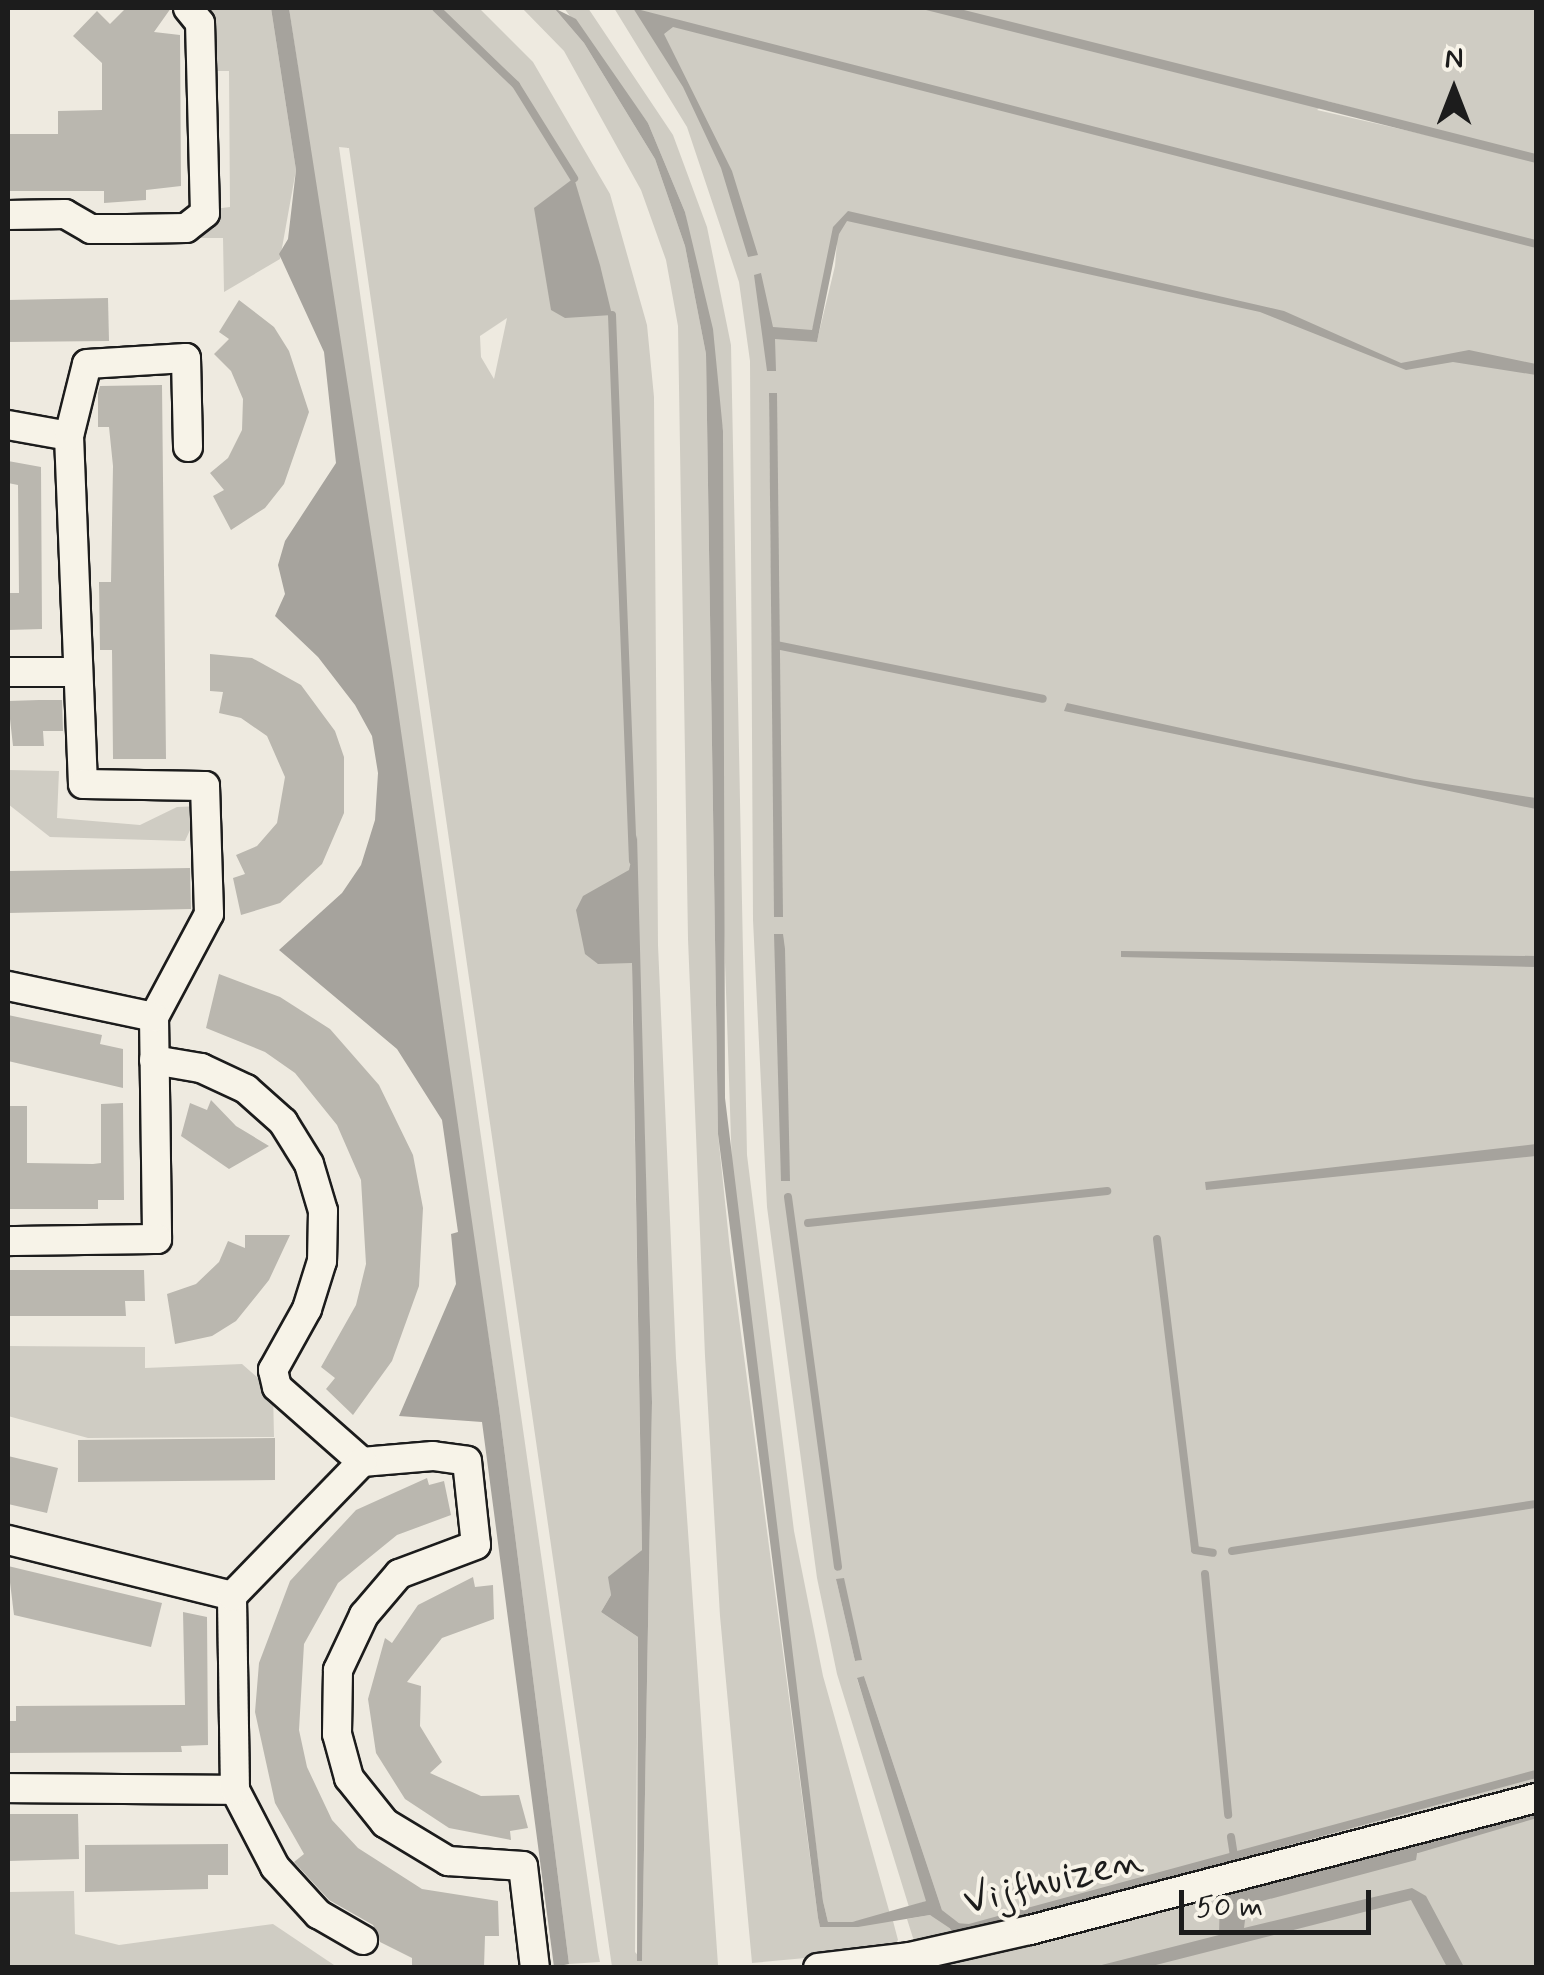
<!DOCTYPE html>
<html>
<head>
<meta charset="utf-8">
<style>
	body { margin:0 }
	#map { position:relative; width:1544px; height:1975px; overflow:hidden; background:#eeeae0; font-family:Mynerve,sans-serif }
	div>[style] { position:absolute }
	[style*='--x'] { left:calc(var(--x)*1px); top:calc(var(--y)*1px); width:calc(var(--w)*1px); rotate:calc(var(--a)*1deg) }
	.green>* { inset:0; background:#cfccc3 }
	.water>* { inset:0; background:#a6a39d }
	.stream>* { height:8px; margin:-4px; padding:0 4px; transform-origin:4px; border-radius:4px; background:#a6a39d }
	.building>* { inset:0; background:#bab7af }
	.roads { filter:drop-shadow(2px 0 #1c1c1c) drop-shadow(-2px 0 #1c1c1c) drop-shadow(0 2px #1c1c1c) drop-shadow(0 -2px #1c1c1c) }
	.minor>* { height:28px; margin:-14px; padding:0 14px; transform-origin:14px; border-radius:14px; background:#f7f3e8 }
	span { translate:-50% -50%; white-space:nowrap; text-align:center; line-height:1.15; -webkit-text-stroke:8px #f7f3e8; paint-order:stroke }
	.street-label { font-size:40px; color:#1c1c1c }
	.frame { position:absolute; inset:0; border:10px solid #1c1c1c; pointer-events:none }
	.north { position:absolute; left:1404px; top:40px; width:100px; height:100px; -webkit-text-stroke:8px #f7f3e8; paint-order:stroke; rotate:0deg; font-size:28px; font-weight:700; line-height:40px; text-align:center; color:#1c1c1c }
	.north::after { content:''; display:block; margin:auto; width:35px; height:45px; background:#1c1c1c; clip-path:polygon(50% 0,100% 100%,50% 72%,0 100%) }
	.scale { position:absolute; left:1179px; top:1890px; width:192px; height:45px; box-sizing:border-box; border:5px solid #1c1c1c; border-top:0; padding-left:12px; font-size:30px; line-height:35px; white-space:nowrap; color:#1c1c1c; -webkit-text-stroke:8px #f7f3e8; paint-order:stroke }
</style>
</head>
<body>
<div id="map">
	<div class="green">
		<i style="clip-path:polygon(209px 8px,271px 8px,296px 170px,280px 259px,224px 292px,223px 238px,198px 238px,214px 223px,214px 209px,230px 207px,229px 71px,211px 71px)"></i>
		<i style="clip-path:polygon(evenodd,289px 8px,479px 8px,533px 62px,610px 194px,647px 325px,654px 397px,658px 945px,676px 1358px,718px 1965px,612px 1967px,349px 148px,339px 147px,598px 1952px,600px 1962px,569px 1964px,499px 1408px,289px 8px,507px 318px,494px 379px,481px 357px,480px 336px,507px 318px,289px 8px,636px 841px,652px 1402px,642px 1960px,635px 1952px,638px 1637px,601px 1612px,611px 1595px,609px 1577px,642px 1550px,632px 974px,636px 841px)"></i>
		<i style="clip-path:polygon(522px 8px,554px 8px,584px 43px,655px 159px,685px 246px,706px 354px,718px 1134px,730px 1250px,818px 1918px,820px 1926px,893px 1921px,898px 1940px,892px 1950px,752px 1963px,720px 1616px,705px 1356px,688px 939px,678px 326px,666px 260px,641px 190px,564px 51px)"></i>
		<i style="clip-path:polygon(564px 8px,588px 8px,673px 135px,707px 227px,731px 345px,747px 1155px,794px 1531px,823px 1676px,890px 1914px,852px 1922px,828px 1922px,823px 1901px,733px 1198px,719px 785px,723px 431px,685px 212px,648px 123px)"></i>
		<i style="clip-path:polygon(evenodd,614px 8px,1536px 8px,1536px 158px,1327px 101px,1317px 110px,1536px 160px,1536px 1783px,924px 1947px,913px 1938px,907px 1919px,930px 1915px,959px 1924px,942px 1910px,864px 1676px,857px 1679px,927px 1891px,926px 1901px,909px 1907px,837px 1674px,817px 1578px,767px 1207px,753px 920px,750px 361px,739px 282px,687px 127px,614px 8px,837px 242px,835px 266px,817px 341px,812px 330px,837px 242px,614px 8px,776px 393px,779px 666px,775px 917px,769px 394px,776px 393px,614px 8px,836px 1579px,856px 1637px,861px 1660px,855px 1661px,836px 1579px)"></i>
		<i style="clip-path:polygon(8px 770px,59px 771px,57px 818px,140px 825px,177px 807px,201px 806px,185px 841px,50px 837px,8px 804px)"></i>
		<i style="clip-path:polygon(8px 1346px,145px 1347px,145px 1368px,242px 1364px,273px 1391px,274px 1437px,88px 1438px,8px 1416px)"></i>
		<i style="clip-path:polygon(1536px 1804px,1536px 1967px,928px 1968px,955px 1964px)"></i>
		<i style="clip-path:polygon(74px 1891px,75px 1934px,119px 1945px,273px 1924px,337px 1967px,8px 1967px,8px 1892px)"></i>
	</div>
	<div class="water">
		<i style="clip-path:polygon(271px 8px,289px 8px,392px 669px,499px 1408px,569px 1964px,554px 1967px,482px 1422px,399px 1416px,456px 1284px,451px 1234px,458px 1232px,442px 1120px,397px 1049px,279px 950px,342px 893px,361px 865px,375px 820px,378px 773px,372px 736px,355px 705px,318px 657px,275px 616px,285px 594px,278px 565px,285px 541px,336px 463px,324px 352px,279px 254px,288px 239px,296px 170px)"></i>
		<i style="clip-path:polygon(554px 8px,576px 19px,648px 123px,685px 212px,713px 329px,723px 431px,725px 1098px,823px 1901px,828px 1922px,852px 1922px,926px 1901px,857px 1678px,864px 1676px,942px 1910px,960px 1924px,954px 1931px,930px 1915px,858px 1927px,820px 1927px,818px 1918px,718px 1134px,706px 354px,685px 246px,655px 159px,584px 43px)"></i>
		<i style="clip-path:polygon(633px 8px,1536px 240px,1536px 248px,673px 27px,664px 34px,732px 171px,758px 255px,748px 257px,721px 168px,683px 87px)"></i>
		<i style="clip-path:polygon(918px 8px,956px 8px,1236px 78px,1536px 154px,1536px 163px)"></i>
		<i style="clip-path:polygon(574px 178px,600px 265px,612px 315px,565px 318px,551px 310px,534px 208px)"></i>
		<i style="clip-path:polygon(848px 211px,1284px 311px,1401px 363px,1469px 350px,1536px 364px,1536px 375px,1453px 362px,1406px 370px,1260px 312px,847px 221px,839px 234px,817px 342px,775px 339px,776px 371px,767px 371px,754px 275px,761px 273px,773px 327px,812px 330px,833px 227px)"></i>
		<i style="clip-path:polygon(769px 393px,777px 393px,783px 917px,774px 917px)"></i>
		<i style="clip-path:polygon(1067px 703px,1414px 779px,1536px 798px,1536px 809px,1064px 711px)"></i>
		<i style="clip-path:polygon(637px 835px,652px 1402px,642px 1961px,637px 1961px,638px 1637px,601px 1612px,611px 1595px,608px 1577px,642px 1550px,632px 963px,598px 964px,585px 954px,576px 910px,583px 896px,629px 870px)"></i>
		<i style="clip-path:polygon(774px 934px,783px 934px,785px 949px,790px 1181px,781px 1181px)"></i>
		<i style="clip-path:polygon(1121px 951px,1536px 956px,1536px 967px,1121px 957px)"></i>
		<i style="clip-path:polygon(1536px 1144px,1536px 1156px,1206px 1190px,1205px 1182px)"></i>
		<i style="clip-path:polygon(844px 1578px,862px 1660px,855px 1661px,836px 1579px)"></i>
		<i style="clip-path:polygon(1419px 1841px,1416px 1860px,1247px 1905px,1244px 1928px,1412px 1888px,1426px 1896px,1464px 1967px,1447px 1967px,1411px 1900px,1148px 1967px,1090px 1968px,1219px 1935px,1220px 1895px)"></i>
	</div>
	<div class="stream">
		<i style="--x:436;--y:8;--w:111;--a:43.9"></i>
		<i style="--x:516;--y:85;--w:110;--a:58.1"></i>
		<i style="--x:612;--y:315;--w:546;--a:87.8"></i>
		<i style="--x:776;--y:645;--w:272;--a:11.4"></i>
		<i style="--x:788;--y:1197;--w:373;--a:82.3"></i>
		<i style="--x:808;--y:1223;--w:301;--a:-6.1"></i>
		<i style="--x:1157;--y:1239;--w:313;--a:83"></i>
		<i style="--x:1195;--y:1550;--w:18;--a:9"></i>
		<i style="--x:1232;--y:1551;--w:308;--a:-8.8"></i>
		<i style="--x:1205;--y:1574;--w:242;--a:84.5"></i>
		<i style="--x:1231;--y:1837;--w:18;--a:81"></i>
		<i style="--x:1418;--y:1849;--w:123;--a:-16.5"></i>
		<i style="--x:954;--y:1927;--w:15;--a:4"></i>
		<i style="--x:969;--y:1928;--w:588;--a:-15.2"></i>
	</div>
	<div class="building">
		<i style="clip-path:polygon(126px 8px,171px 8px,154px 32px,180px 35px,181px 186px,146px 190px,146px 200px,104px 203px,104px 191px,8px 191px,8px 134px,58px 134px,58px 111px,102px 110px,102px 63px,73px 36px,97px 11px,110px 24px)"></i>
		<i style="clip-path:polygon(108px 298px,109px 341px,8px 342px,8px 300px)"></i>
		<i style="clip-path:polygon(239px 300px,274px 327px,289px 351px,309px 412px,284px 484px,265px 508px,231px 530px,213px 496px,224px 490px,210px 473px,228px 458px,242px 430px,243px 399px,231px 371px,214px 354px,229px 339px,219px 332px)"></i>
		<i style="clip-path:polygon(162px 385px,166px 759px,113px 759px,112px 650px,100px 650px,99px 582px,111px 582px,113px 466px,109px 427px,98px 427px,98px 393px,100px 386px)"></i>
		<i style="clip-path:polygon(8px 461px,41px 467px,42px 629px,8px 630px,9px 593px,19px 593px,18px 485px,8px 483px)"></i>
		<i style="clip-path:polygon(210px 654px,252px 658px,301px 685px,335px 731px,344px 757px,344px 813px,322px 864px,280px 903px,241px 915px,233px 878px,245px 874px,236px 855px,257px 846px,277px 823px,285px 777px,267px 736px,241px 718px,219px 713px,223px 692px,210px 691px)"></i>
		<i style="clip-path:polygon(39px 700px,62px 700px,63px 731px,43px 731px,44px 746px,13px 746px,8px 701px)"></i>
		<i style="clip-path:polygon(190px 868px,191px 909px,8px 913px,8px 871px)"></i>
		<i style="clip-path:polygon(219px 974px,280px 997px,330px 1029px,379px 1085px,413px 1155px,423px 1208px,419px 1286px,392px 1361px,353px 1415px,326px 1389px,335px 1378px,321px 1367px,356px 1305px,366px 1264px,361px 1180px,337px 1125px,295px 1073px,265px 1052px,206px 1028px)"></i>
		<i style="clip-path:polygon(8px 1015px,102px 1035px,100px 1044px,123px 1049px,123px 1088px,8px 1061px)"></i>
		<i style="clip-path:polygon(211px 1100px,236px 1126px,269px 1146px,229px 1169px,181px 1136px,190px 1103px,207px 1110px)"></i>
		<i style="clip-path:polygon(123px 1103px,124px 1200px,98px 1200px,98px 1209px,8px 1209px,8px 1106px,27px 1106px,27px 1163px,93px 1164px,101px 1163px,101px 1104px)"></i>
		<i style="clip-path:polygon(245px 1235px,290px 1235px,269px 1280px,236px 1321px,212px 1336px,175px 1344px,167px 1294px,196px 1284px,219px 1262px,228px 1241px,245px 1248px)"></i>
		<i style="clip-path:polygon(8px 1270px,144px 1270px,145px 1301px,125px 1301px,126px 1316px,8px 1316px)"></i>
		<i style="clip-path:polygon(275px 1438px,275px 1480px,78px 1482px,78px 1440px)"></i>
		<i style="clip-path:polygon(8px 1456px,58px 1468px,47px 1513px,8px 1504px)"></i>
		<i style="clip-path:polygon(427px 1478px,429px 1485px,444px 1481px,451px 1515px,397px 1535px,338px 1583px,304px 1644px,299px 1730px,307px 1767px,332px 1820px,358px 1848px,422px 1889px,498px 1901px,499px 1936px,485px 1936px,484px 1967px,412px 1967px,412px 1958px,380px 1942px,373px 1925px,329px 1900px,294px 1862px,304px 1854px,275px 1803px,255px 1712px,259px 1663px,290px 1581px,356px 1510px)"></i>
		<i style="clip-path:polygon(8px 1566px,162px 1603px,151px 1647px,14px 1615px)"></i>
		<i style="clip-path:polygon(473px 1577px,475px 1587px,493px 1585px,494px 1619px,442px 1638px,407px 1682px,421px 1686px,420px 1726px,442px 1762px,430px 1773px,481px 1796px,519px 1795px,528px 1828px,510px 1831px,511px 1840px,449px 1828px,405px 1799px,376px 1753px,368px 1699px,385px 1638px,392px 1643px,418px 1605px)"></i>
		<i style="clip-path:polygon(183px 1612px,207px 1617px,208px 1745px,181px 1746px,182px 1752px,8px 1753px,8px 1721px,16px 1721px,16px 1706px,185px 1705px)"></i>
		<i style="clip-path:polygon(8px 1814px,78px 1814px,79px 1859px,8px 1861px)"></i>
		<i style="clip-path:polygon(228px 1844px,228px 1875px,208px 1875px,208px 1889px,85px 1892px,85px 1845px)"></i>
	</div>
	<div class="roads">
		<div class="minor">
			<i style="--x:8;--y:215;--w:57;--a:-1"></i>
			<i style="--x:65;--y:214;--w:30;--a:30"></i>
			<i style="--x:91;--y:229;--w:36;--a:0"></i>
			<i style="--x:127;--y:229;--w:59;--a:-1"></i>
			<i style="--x:186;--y:228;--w:24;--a:-38"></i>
			<i style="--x:205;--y:213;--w:190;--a:-91.5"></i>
			<i style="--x:200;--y:23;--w:19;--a:-129"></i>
			<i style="--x:8;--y:425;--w:62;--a:10.2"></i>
			<i style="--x:69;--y:436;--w:348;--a:87.7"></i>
			<i style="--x:83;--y:784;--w:122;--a:0.9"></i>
			<i style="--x:205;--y:786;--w:128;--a:88.2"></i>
			<i style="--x:209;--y:914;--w:117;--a:118.1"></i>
			<i style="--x:154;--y:1017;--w:222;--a:89.2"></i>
			<i style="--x:157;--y:1239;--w:149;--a:179.2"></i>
			<i style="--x:69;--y:436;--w:74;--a:-76"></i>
			<i style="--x:87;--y:364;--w:99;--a:-3.5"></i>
			<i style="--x:186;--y:358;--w:89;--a:88.7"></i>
			<i style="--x:8;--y:672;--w:66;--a:0"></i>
			<i style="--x:8;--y:986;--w:149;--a:12"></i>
			<i style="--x:154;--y:1060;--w:48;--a:9.7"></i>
			<i style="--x:201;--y:1068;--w:50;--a:25"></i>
			<i style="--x:246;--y:1089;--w:50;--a:41.7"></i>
			<i style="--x:283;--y:1122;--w:49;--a:58.2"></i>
			<i style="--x:309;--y:1164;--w:49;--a:73.4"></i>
			<i style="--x:323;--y:1211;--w:50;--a:91.1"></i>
			<i style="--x:322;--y:1261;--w:50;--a:107.4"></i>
			<i style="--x:307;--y:1309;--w:70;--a:119.1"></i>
			<i style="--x:273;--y:1370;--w:17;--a:77"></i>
			<i style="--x:277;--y:1387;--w:113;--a:41.4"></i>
			<i style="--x:362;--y:1462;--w:71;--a:-4.8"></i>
			<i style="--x:433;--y:1456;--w:34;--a:8"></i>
			<i style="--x:467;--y:1461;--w:84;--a:83.9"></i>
			<i style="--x:476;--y:1545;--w:82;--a:159.4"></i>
			<i style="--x:399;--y:1574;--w:54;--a:130.5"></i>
			<i style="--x:364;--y:1615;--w:61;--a:115.3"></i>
			<i style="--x:338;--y:1670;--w:64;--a:90.9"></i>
			<i style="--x:337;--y:1734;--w:46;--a:74.7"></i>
			<i style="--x:349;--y:1778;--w:58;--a:51.3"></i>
			<i style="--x:385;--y:1823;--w:74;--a:31.1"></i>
			<i style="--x:448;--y:1861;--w:75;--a:3.8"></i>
			<i style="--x:523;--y:1866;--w:103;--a:83.3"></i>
			<i style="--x:8;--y:1540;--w:231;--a:14"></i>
			<i style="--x:8;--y:1788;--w:227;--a:0.5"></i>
			<i style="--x:235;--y:1790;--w:87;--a:62.5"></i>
			<i style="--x:275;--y:1867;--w:64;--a:47.5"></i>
			<i style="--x:318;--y:1914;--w:52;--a:30"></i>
			<i style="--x:235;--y:1790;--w:194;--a:-90.9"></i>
			<i style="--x:232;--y:1596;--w:187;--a:-45.9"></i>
			<i style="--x:818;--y:1968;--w:93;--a:-6.8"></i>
			<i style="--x:910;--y:1957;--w:123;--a:-12.7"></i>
			<i style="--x:1030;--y:1930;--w:523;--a:-14.62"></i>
		</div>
	</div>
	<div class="street-label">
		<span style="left:1053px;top:1881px;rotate:-14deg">Vijfhuizen</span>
	</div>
	<div class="frame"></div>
	<div class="north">N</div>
	<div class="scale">50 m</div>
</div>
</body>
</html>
